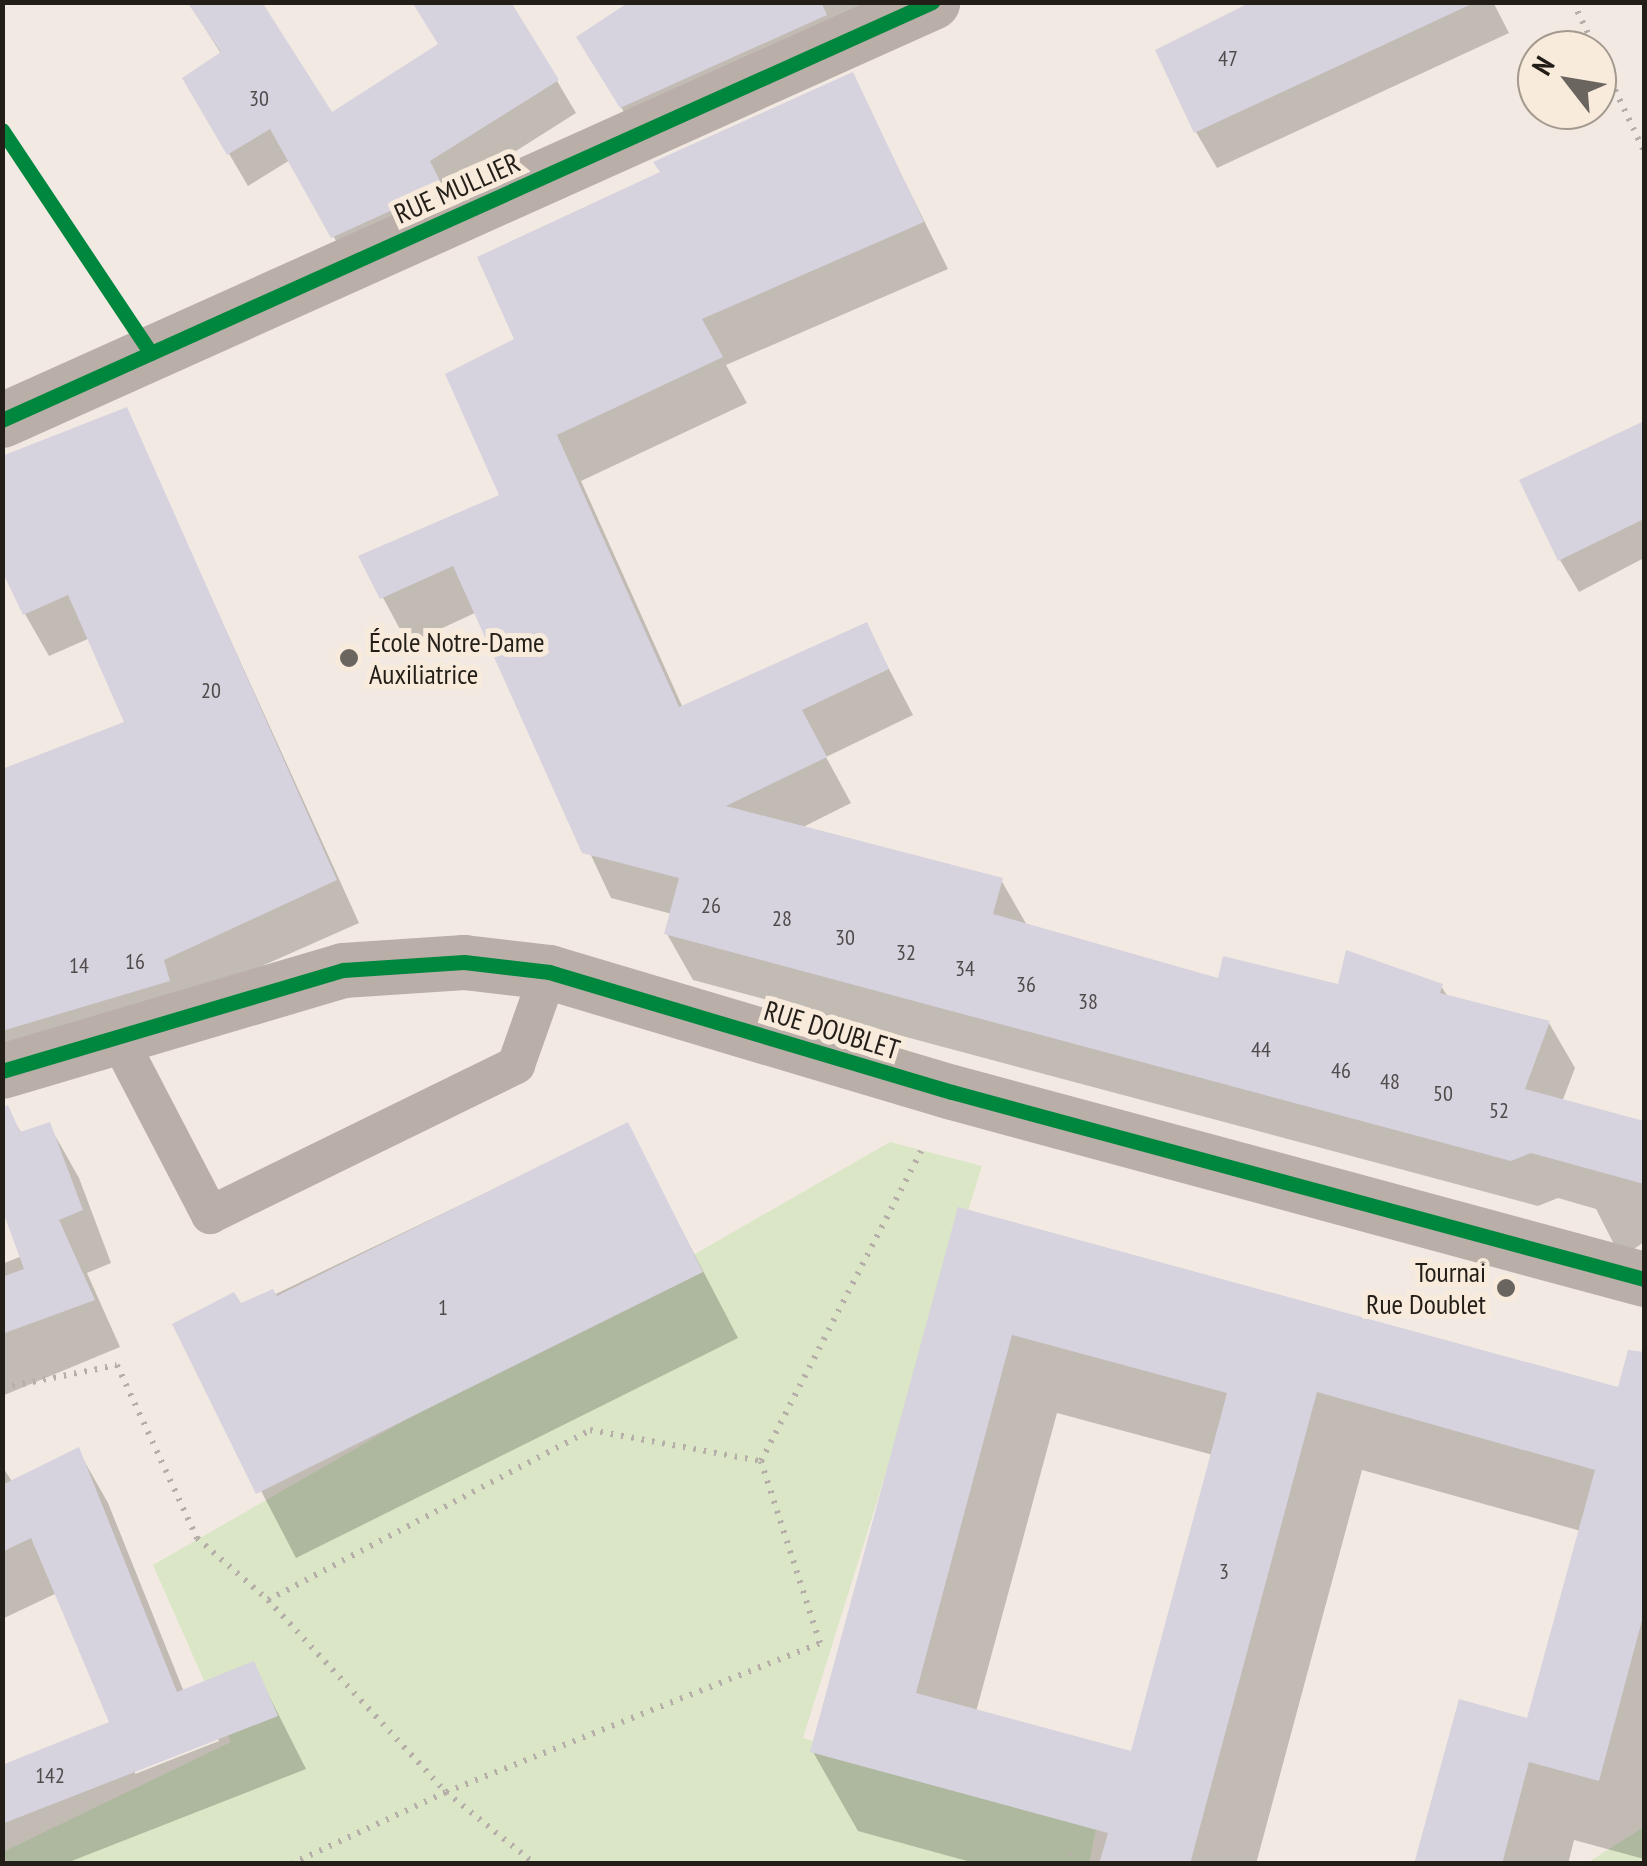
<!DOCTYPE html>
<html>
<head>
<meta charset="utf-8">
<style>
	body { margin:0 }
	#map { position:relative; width:1647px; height:1866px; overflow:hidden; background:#f2eae2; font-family:"PT Sans Narrow",sans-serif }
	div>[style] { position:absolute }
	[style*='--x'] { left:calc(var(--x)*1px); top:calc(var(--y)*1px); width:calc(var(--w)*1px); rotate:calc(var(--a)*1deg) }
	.green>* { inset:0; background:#dae6c6 }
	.shadow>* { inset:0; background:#0003 }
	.building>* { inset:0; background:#d6d2de }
	.path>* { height:6px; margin-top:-3px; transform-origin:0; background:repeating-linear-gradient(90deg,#b6aea8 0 2.5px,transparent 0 10.5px) }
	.lane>* { height:38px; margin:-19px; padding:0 19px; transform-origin:19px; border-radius:19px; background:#baaea9 }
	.street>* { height:55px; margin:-27.5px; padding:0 27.5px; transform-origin:27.5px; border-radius:27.5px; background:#baaea9 }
	.cycleway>* { height:15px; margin:-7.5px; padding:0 7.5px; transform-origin:7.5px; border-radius:7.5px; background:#00873e }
	.dots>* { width:28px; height:28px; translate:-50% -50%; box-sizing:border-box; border:5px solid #f8ebdc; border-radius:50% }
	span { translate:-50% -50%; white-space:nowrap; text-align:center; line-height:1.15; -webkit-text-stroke:10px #f8ebdc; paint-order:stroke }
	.number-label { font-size:22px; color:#504b4a }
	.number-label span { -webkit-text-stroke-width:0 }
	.street-label { font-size:28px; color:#231e18 }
	.poi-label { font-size:28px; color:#231e18 }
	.left { translate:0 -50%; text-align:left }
	.right { translate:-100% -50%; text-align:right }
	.frame { position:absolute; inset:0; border:5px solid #231e18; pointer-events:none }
	.north { position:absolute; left:1517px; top:30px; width:100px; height:100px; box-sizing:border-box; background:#f8ebdc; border:2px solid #a3998e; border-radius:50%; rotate:301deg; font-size:28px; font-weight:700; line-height:40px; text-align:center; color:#231e18 }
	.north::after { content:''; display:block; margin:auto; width:35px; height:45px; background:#6b655f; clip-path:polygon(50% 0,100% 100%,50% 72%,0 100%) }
</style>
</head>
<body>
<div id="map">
	<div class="green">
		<i style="clip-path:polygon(890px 1142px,982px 1166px,803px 1738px,1097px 1824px,1089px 1863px,8px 1864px,3px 1852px,231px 1742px,153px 1565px)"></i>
		<i style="clip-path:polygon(1644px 1827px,1644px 1863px,1587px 1863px)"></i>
	</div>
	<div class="shadow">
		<i style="clip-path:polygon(188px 2px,332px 116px,557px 81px,576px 113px,446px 195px,352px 269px,290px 160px,248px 186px,185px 79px,222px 55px)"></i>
		<i style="clip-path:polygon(669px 2px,895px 2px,639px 136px,596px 67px)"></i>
		<i style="clip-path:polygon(1282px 2px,1493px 2px,1509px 33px,1217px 168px,1196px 132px)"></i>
		<i style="clip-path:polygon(852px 75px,948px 269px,726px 365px,747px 403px,581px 481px,683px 708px,866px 625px,913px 715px,826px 757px,851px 803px,801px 828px,1001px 880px,1028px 927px,1220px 981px,1340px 988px,1348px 953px,1441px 986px,1448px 997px,1549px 1023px,1575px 1068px,1562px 1102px,1644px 1123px,1644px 1242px,1621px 1258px,1596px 1209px,1558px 1198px,1538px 1206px,693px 980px,667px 934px,672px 914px,611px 898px,477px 612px,408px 644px,361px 557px,502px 496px,517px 340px,663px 174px)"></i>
		<i style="clip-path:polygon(126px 410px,359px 923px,2px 1081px,2px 844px,128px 724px,90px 638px,49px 656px,25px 614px)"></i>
		<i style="clip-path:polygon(1643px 424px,1644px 558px,1579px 592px,1560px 560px)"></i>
		<i style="clip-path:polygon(7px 1109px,22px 1134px,49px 1125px,79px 1178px,111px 1263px,87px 1273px,120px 1347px,2px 1396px,2px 1264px,22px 1256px)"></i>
		<i style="clip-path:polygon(627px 1125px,738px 1338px,296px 1558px,182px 1339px)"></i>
		<i style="clip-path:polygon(evenodd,960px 1210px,1644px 1397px,1644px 1859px,1574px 1840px,1568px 1864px,1417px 1864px,1529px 1721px,1581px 1531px,1362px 1470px,1256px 1864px,978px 1864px,858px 1831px,813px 1752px,960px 1210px,1057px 1413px,1213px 1455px,1132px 1754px,976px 1712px,1057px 1413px)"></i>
		<i style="clip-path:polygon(evenodd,78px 1450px,108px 1503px,184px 1692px,253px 1664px,306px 1769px,64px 1864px,2px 1864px,2px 1767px,112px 1724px,57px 1593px,2px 1619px,2px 1466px,13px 1483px,78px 1450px,217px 1737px,219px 1741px,135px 1774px,135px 1769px,217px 1737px)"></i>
	</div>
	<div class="building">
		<i style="clip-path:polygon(187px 2px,262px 2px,332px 112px,438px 44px,412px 2px,511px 2px,559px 80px,430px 161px,443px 187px,331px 238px,270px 129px,227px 155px,182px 78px,221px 52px)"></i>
		<i style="clip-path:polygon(629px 2px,821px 2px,827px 15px,620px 108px,576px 37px)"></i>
		<i style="clip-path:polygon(1251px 2px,1476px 2px,1194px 133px,1155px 50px)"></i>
		<i style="clip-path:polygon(853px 72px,924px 222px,702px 319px,723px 357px,557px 435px,679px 707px,867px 622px,889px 669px,802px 710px,827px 757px,726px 806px,1003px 878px,993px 914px,1218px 978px,1223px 956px,1338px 984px,1346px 950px,1443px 984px,1440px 993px,1550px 1021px,1525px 1089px,1644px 1121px,1644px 1184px,1531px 1153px,1511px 1161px,664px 934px,679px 878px,582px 853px,453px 566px,380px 599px,358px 556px,499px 495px,445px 374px,514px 339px,477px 257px,660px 172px,653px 162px)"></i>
		<i style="clip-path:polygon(127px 407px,337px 880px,164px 960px,170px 981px,2px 1031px,2px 769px,124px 722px,68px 595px,23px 615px,2px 571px,2px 456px)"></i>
		<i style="clip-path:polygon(1644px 421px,1644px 519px,1558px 561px,1519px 480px)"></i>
		<i style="clip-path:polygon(8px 1105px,20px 1132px,50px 1122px,83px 1210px,59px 1220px,95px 1300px,2px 1334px,2px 1277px,24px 1269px,2px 1209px,2px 1108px)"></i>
		<i style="clip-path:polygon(628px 1122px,703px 1272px,256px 1494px,172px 1324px,234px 1292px,241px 1303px,273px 1289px,277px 1296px)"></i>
		<i style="clip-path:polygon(evenodd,958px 1207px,1618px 1387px,1628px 1350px,1644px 1352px,1644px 1613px,1599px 1781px,1529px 1762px,1502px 1864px,1414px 1864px,1459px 1699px,1527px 1718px,1595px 1470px,1317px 1392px,1190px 1864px,1099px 1864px,1108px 1833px,810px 1752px,958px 1207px,1012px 1335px,1227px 1393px,1131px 1751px,916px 1693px,1012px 1335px)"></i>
		<i style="clip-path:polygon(79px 1447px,177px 1692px,254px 1661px,278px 1716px,2px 1824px,2px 1765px,109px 1722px,31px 1538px,2px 1552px,2px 1485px)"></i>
	</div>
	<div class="path">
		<i style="--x:1573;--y:2;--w:53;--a:64.4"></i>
		<i style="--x:1597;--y:52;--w:110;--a:64.6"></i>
		<i style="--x:2;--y:1388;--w:117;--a:-11.3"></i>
		<i style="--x:117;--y:1365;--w:191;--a:65.2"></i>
		<i style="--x:197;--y:1538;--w:94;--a:41.1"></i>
		<i style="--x:268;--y:1600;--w:364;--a:-27.8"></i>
		<i style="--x:590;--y:1430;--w:174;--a:10.3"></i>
		<i style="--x:268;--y:1600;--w:262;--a:47.2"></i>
		<i style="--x:446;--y:1792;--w:114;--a:39"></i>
		<i style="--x:291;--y:1864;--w:171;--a:-24.9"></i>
		<i style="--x:446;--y:1792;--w:403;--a:-21.7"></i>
		<i style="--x:820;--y:1643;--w:191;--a:-108"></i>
		<i style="--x:761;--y:1461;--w:353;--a:-62.7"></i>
		<i style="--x:1064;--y:1864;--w:20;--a:-60"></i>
	</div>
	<div class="lane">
		<i style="--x:117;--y:1036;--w:202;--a:62.5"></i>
		<i style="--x:210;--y:1215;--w:341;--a:-26.1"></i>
		<i style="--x:516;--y:1065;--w:99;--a:-70.5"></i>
	</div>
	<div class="street">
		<i style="--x:2;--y:420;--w:1020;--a:-24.2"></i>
		<i style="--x:2;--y:1071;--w:356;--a:-16.5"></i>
		<i style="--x:343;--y:970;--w:121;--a:-3.8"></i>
		<i style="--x:464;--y:962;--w:86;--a:6.7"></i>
		<i style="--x:549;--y:972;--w:420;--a:16.6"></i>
		<i style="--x:952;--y:1092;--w:717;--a:15.12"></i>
	</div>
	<div class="cycleway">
		<i style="--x:2;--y:130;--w:268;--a:56.3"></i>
		<i style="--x:2;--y:420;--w:1020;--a:-24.2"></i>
		<i style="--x:2;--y:1071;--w:356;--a:-16.5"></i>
		<i style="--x:343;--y:970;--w:121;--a:-3.8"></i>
		<i style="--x:464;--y:962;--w:86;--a:6.7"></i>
		<i style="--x:549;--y:972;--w:420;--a:16.6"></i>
		<i style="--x:952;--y:1092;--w:717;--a:15.12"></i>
	</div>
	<div class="dots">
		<i style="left:349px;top:658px;background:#6b655f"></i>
		<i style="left:1506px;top:1288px;background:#6b655f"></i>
	</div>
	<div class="number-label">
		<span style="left:1228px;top:59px">47</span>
		<span style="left:259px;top:99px">30</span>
		<span style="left:211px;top:691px">20</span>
		<span style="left:711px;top:906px">26</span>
		<span style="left:782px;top:919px">28</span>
		<span style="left:845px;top:938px">30</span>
		<span style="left:906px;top:953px">32</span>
		<span style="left:135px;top:962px">16</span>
		<span style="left:79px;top:966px">14</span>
		<span style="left:965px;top:969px">34</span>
		<span style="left:1026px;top:985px">36</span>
		<span style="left:1088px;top:1002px">38</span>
		<span style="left:1261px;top:1050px">44</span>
		<span style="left:1341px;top:1071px">46</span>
		<span style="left:1390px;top:1082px">48</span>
		<span style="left:1443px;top:1094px">50</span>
		<span style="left:1499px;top:1111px">52</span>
		<span style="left:443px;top:1308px">1</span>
		<span style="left:1224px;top:1572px">3</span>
		<span style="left:50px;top:1776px">142</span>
	</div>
	<div class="street-label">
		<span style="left:457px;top:188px;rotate:-24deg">RUE MULLIER</span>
		<span style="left:832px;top:1030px;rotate:17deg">RUE DOUBLET</span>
	</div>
	<div class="poi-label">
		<span class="left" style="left:369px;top:658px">École Notre-Dame<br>Auxiliatrice</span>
		<span class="right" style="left:1486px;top:1288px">Tournai<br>Rue Doublet</span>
	</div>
	<div class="frame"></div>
	<div class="north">N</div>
</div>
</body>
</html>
